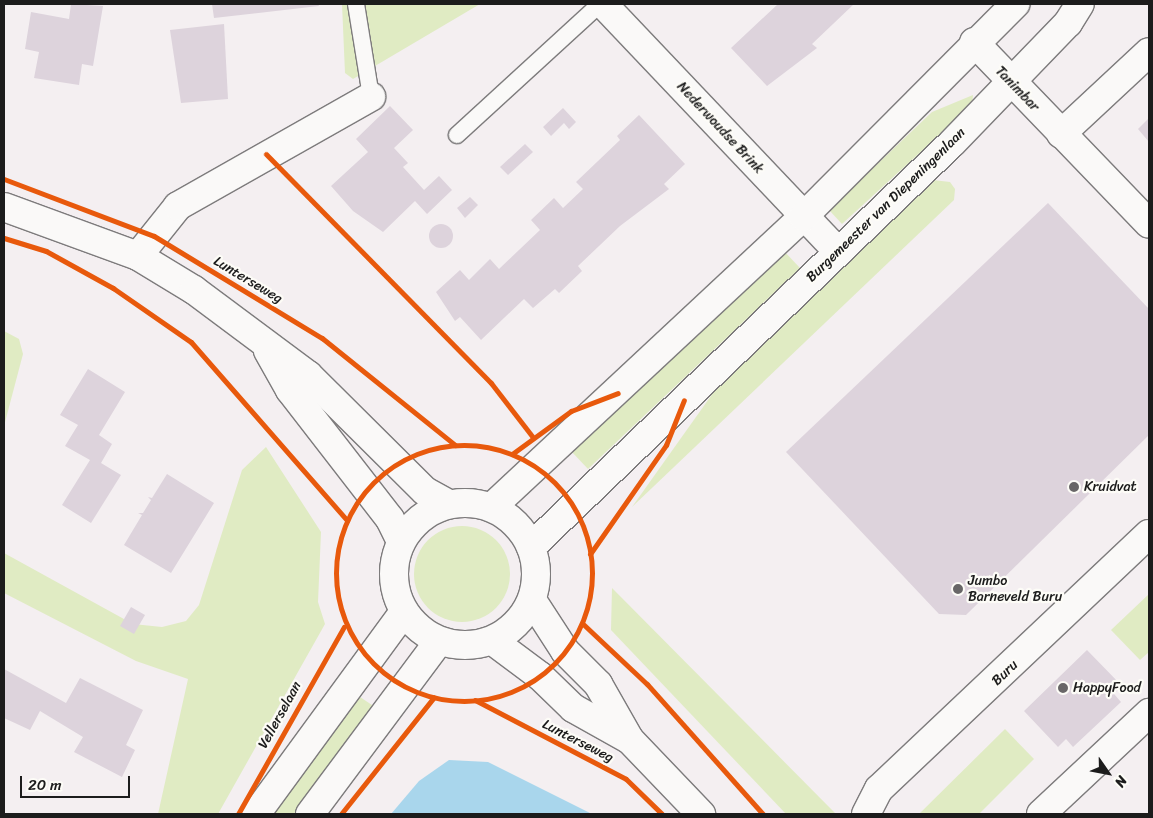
<!DOCTYPE html>
<html>
<head>
<meta charset="utf-8">
<style>
	body { margin:0 }
	#map { position:relative; width:1153px; height:818px; overflow:hidden; background:#f4eff1; font-family:Sriracha,sans-serif }
	div>[style] { position:absolute }
	[style*='--x'] { left:calc(var(--x)*1px); top:calc(var(--y)*1px); width:calc(var(--w)*1px); rotate:calc(var(--a)*1deg) }
	.green>* { inset:0; background:#e0ebc3 }
	.round { border-radius:50% }
	.water>* { inset:0; background:#a9d6ec }
	.building>* { inset:0; background:#ddd3dc }
	.roads { filter:drop-shadow(1px 0 #7d7b7c) drop-shadow(-1px 0 #7d7b7c) drop-shadow(0 1px #7d7b7c) drop-shadow(0 -1px #7d7b7c) }
	.lane>* { height:16px; margin:-8px; padding:0 8px; transform-origin:8px; border-radius:8px; background:#faf9f8 }
	.street>* { height:28px; margin:-14px; padding:0 14px; transform-origin:14px; border-radius:14px; background:#faf9f8 }
	.secondary>* { height:28px; margin:-14px; padding:0 14px; transform-origin:14px; border-radius:14px; background:#faf9f8 }
	.secondary>.ring { margin:-14px; padding:0; box-sizing:content-box; background:none; border:28px solid #faf9f8; border-radius:50% }
	.cycleway>* { height:5px; margin:-2.5px; padding:0 2.5px; transform-origin:2.5px; border-radius:2.5px; background:#e8590c }
	.cycleway>.ring { margin:-2.5px; padding:0; box-sizing:content-box; background:none; border:5px solid #e8590c; border-radius:50% }
	.dots>* { width:14px; height:14px; translate:-50% -50%; box-sizing:border-box; border:2px solid #fdfcf7; border-radius:50% }
	span { translate:-50% -50%; white-space:nowrap; text-align:center; line-height:1.15; -webkit-text-stroke:4.5px #fdfcf7; paint-order:stroke }
	.street-label { font-size:14px; color:#1c1c1c }
	.poi-label { font-size:14px; color:#1c1c1c }
	.left { translate:0 -50%; text-align:left }
	.frame { position:absolute; inset:0; border:5px solid #1c1c1c; pointer-events:none }
	.north { position:absolute; left:1083px; top:748px; width:50px; height:50px; -webkit-text-stroke:4px #fdfcf7; paint-order:stroke; rotate:123deg; font-size:14px; font-weight:700; line-height:20px; text-align:center; color:#1c1c1c }
	.north::after { content:''; display:block; margin:auto; width:18px; height:22px; background:#1c1c1c; clip-path:polygon(50% 0,100% 100%,50% 72%,0 100%) }
	.scale { position:absolute; left:20px; top:776px; width:110px; height:22px; box-sizing:border-box; border:2px solid #1c1c1c; border-top:0; padding-left:6px; font-size:15px; line-height:18px; white-space:nowrap; color:#1c1c1c; -webkit-text-stroke:4px #fdfcf7; paint-order:stroke }
</style>
</head>
<body>
<div id="map">
	<div class="green">
		<i style="clip-path:polygon(342px 4px,480px 4px,353px 79px,345px 73px)"></i>
		<i style="clip-path:polygon(973px 95px,972px 105px,842px 224px,829px 210px,932px 112px)"></i>
		<i style="clip-path:polygon(933px 180px,950px 182px,955px 189px,954px 200px,632px 507px,718px 386px)"></i>
		<i style="clip-path:polygon(783px 250px,800px 268px,588px 469px,571px 451px)"></i>
		<i style="clip-path:polygon(4px 331px,19px 339px,23px 354px,4px 426px)"></i>
		<i style="clip-path:polygon(266px 447px,321px 532px,318px 602px,325px 624px,218px 814px,158px 814px,188px 679px,136px 661px,4px 593px,4px 553px,133px 624px,162px 627px,186px 621px,199px 605px,242px 470px)"></i>
		<i class="round" style="left:414px;top:526px;width:96px;height:96px"></i>
		<i style="clip-path:polygon(612px 588px,836px 814px,786px 814px,611px 630px)"></i>
		<i style="clip-path:polygon(1149px 594px,1149px 652px,1140px 660px,1111px 630px)"></i>
		<i style="clip-path:polygon(357px 695px,375px 707px,295px 814px,271px 814px)"></i>
		<i style="clip-path:polygon(1005px 729px,1034px 759px,979px 814px,919px 814px)"></i>
	</div>
	<div class="water">
		<i style="clip-path:polygon(449px 760px,488px 762px,592px 814px,391px 814px,419px 781px)"></i>
	</div>
	<div class="building">
		<i style="clip-path:polygon(71px 4px,103px 6px,93px 66px,82px 64px,79px 85px,34px 78px,39px 52px,25px 49px,31px 12px,69px 19px)"></i>
		<i style="clip-path:polygon(212px 4px,318px 4px,319px 6px,214px 18px)"></i>
		<i style="clip-path:polygon(778px 4px,854px 4px,812px 44px,817px 48px,767px 86px,731px 48px)"></i>
		<i style="clip-path:polygon(224px 24px,228px 99px,181px 103px,170px 30px)"></i>
		<i style="clip-path:polygon(390px 106px,413px 130px,394px 148px,408px 163px,403px 167px,424px 190px,439px 176px,452px 190px,427px 214px,415px 201px,383px 232px,353px 211px,331px 186px,368px 152px,356px 139px)"></i>
		<i style="clip-path:polygon(563px 108px,576px 122px,569px 129px,564px 123px,551px 136px,543px 127px)"></i>
		<i style="clip-path:polygon(639px 115px,685px 164px,664px 184px,669px 189px,620px 226px,578px 266px,582px 271px,559px 293px,555px 289px,533px 308px,524px 299px,481px 340px,460px 317px,455px 321px,436px 292px,460px 270px,469px 280px,490px 259px,499px 269px,540px 230px,531px 220px,554px 198px,563px 208px,583px 189px,576px 182px,620px 140px,617px 136px)"></i>
		<i style="clip-path:polygon(1149px 118px,1149px 142px,1138px 129px)"></i>
		<i style="clip-path:polygon(525px 144px,533px 152px,508px 175px,500px 167px)"></i>
		<i style="clip-path:polygon(470px 197px,478px 205px,465px 218px,457px 208px)"></i>
		<i style="clip-path:polygon(1048px 203px,1149px 309px,1149px 435px,966px 615px,939px 614px,786px 452px)"></i>
		<i class="round" style="left:429px;top:224px;width:24px;height:24px"></i>
		<i style="clip-path:polygon(88px 369px,125px 392px,99px 435px,112px 444px,101px 463px,121px 475px,91px 523px,62px 505px,90px 460px,65px 446px,78px 425px,60px 415px)"></i>
		<i style="clip-path:polygon(167px 474px,214px 503px,171px 573px,124px 545px,142px 515px,138px 513px,143px 513px,151px 500px,148px 497px,152px 498px)"></i>
		<i style="clip-path:polygon(131px 607px,145px 615px,134px 634px,120px 626px)"></i>
		<i style="clip-path:polygon(1087px 650px,1122px 686px,1114px 694px,1121px 702px,1073px 747px,1066px 739px,1058px 747px,1024px 711px)"></i>
		<i style="clip-path:polygon(4px 669px,66px 703px,80px 678px,143px 710px,126px 745px,135px 750px,122px 777px,74px 752px,83px 737px,40px 711px,30px 730px,4px 718px)"></i>
	</div>
	<div class="roads">
		<div class="lane">
			<i style="--x:356;--y:4;--w:94;--a:80.8"></i>
			<i style="--x:457;--y:135;--w:194;--a:-42.5"></i>
		</div>
		<div class="street">
			<i style="--x:603;--y:4;--w:342;--a:46.5"></i>
			<i style="--x:974;--y:42;--w:252;--a:46.1"></i>
			<i style="--x:1061;--y:134;--w:120;--a:-43"></i>
			<i style="--x:138;--y:256;--w:64;--a:-51.3"></i>
			<i style="--x:178;--y:206;--w:222;--a:-29.5"></i>
			<i style="--x:492;--y:507;--w:425;--a:-43"></i>
			<i style="--x:803;--y:217;--w:301;--a:-45.1"></i>
			<i style="--x:531;--y:547;--w:583;--a:-43.82"></i>
			<i style="--x:952;--y:143;--w:167;--a:-46"></i>
			<i style="--x:1068;--y:23;--w:22;--a:-58"></i>
			<i style="--x:866;--y:814;--w:28;--a:-63"></i>
			<i style="--x:879;--y:789;--w:371;--a:-43.4"></i>
			<i style="--x:1041;--y:814;--w:148;--a:-43.1"></i>
		</div>
		<div class="secondary">
			<i style="--x:4;--y:207;--w:143;--a:20.1"></i>
			<i style="--x:138;--y:256;--w:66;--a:31.3"></i>
			<i style="--x:194;--y:290;--w:142;--a:36.7"></i>
			<i style="--x:308;--y:375;--w:165;--a:44.8"></i>
			<i style="--x:425;--y:491;--w:26;--a:29"></i>
			<i style="--x:268;--y:351;--w:45;--a:60.6"></i>
			<i style="--x:290;--y:390;--w:163;--a:52.2"></i>
			<i style="--x:390;--y:519;--w:25;--a:64"></i>
			<i class="ring" style="left:394px;top:503px;width:114px;height:114px"></i>
			<i style="--x:532;--y:600;--w:61;--a:57.1"></i>
			<i style="--x:565;--y:651;--w:47;--a:45"></i>
			<i style="--x:598;--y:684;--w:64;--a:60.3"></i>
			<i style="--x:630;--y:740;--w:103;--a:46.2"></i>
			<i style="--x:493;--y:641;--w:59;--a:36.7"></i>
			<i style="--x:540;--y:676;--w:46;--a:44.1"></i>
			<i style="--x:573;--y:708;--w:65;--a:29.3"></i>
			<i style="--x:256;--y:814;--w:250;--a:-53.8"></i>
			<i style="--x:310;--y:814;--w:216;--a:-53.3"></i>
		</div>
	</div>
	<div class="cycleway">
		<i style="--x:266;--y:154;--w:321;--a:45.5"></i>
		<i style="--x:491;--y:383;--w:67;--a:52.3"></i>
		<i style="--x:4;--y:179;--w:160;--a:20.8"></i>
		<i style="--x:154;--y:236;--w:197;--a:31.3"></i>
		<i style="--x:322;--y:338;--w:171;--a:38.8"></i>
		<i style="--x:4;--y:238;--w:44;--a:17.2"></i>
		<i style="--x:46;--y:251;--w:77;--a:28.9"></i>
		<i style="--x:113;--y:288;--w:95;--a:34.7"></i>
		<i style="--x:191;--y:342;--w:237;--a:48.8"></i>
		<i class="ring" style="left:336px;top:445px;width:251px;height:251px"></i>
		<i style="--x:512;--y:454;--w:73;--a:-36.1"></i>
		<i style="--x:571;--y:411;--w:50;--a:-21"></i>
		<i style="--x:590;--y:554;--w:133;--a:-55.1"></i>
		<i style="--x:666;--y:445;--w:48;--a:-68.2"></i>
		<i style="--x:583;--y:624;--w:88;--a:43.2"></i>
		<i style="--x:647;--y:684;--w:174;--a:48.3"></i>
		<i style="--x:475;--y:700;--w:170;--a:27.6"></i>
		<i style="--x:626;--y:779;--w:50;--a:44.2"></i>
		<i style="--x:238;--y:814;--w:215;--a:-60.5"></i>
		<i style="--x:341;--y:814;--w:149;--a:-51.5"></i>
	</div>
	<div class="dots">
		<i style="left:1074px;top:487px;background:#686667"></i>
		<i style="left:958px;top:589px;background:#686667"></i>
		<i style="left:1063px;top:688px;background:#686667"></i>
	</div>
	<div class="street-label">
		<span style="left:1017px;top:89px;rotate:46deg">Tanimbar</span>
		<span style="left:720px;top:128px;rotate:47deg">Nederwoudse Brink</span>
		<span style="left:886px;top:205px;rotate:-44deg">Burgemeester van Diepeningenlaan</span>
		<span style="left:248px;top:280px;rotate:31deg">Lunterseweg</span>
		<span style="left:1005px;top:673px;rotate:-44deg">Buru</span>
		<span style="left:280px;top:715px;rotate:-61deg">Vellerselaan</span>
		<span style="left:578px;top:741px;rotate:27deg">Lunterseweg</span>
	</div>
	<div class="poi-label">
		<span class="left" style="left:1084px;top:487px">Kruidvat</span>
		<span class="left" style="left:968px;top:589px">Jumbo<br>Barneveld Buru</span>
		<span class="left" style="left:1073px;top:688px">HappyFood</span>
	</div>
	<div class="frame"></div>
	<div class="north">N</div>
	<div class="scale">20 m</div>
</div>
</body>
</html>
